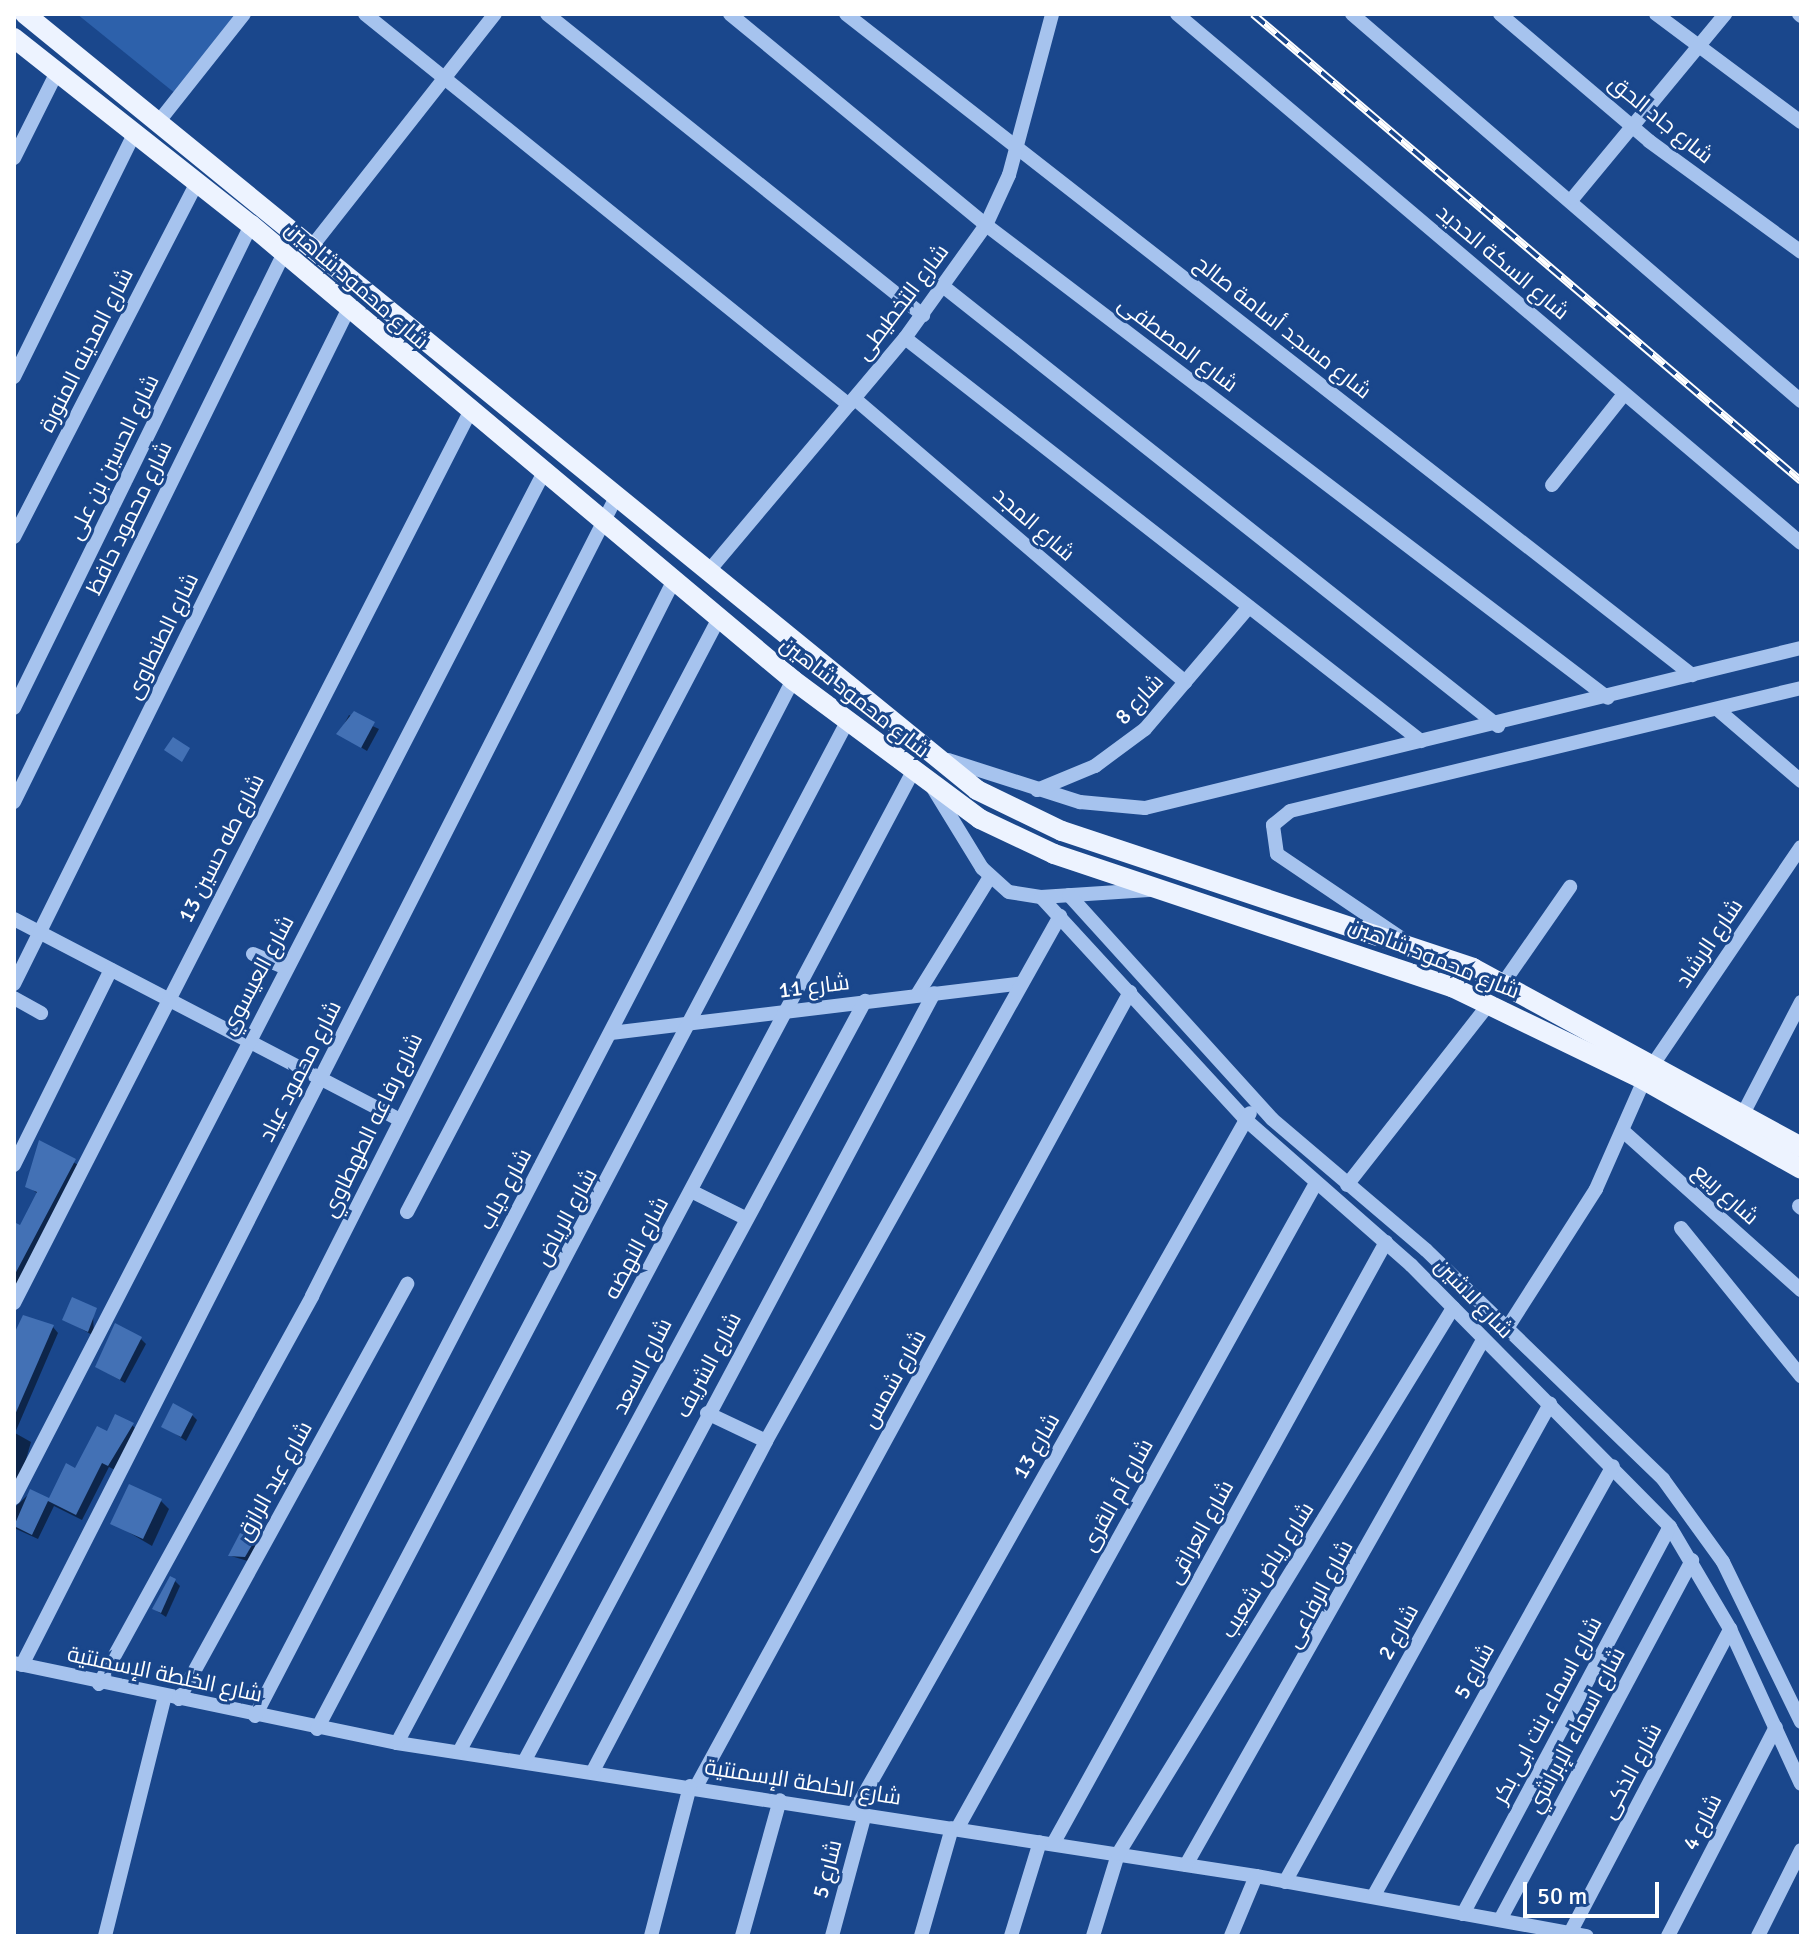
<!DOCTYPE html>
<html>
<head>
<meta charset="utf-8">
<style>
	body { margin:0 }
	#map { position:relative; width:1815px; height:1950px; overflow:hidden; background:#1a478c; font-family:Signika,Cairo,sans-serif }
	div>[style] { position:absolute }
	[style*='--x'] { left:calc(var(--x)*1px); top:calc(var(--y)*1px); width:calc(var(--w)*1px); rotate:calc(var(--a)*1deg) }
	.green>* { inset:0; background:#2d61ab }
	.shadow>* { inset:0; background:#0007 }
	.building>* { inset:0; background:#4371b5 }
	.minor>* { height:14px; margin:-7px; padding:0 7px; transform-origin:7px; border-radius:7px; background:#a6c3ee }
	.major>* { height:20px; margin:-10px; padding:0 10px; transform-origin:10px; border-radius:10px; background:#edf3ff }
	.rail>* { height:8px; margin-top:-4px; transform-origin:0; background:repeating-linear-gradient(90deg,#1a478c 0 15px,#fff 0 30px); box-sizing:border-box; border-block:2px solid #fff }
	span { translate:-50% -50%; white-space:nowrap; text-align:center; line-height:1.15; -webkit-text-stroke:6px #1a478c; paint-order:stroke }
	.street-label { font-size:22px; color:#fff }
	.frame { position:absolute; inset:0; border:16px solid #fff; pointer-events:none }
	.scale { position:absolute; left:1523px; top:1882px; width:136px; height:36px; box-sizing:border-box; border:4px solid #fff; border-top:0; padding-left:10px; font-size:24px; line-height:28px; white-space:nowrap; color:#fff; -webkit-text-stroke:6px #1a478c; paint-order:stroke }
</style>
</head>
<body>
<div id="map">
	<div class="green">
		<i style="clip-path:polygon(77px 14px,236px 14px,176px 94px)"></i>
	</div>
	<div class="shadow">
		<i style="clip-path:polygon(349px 715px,379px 729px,367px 751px,339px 734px)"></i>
		<i style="clip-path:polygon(40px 1143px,80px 1166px,14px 1292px,14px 1225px,20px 1228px,38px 1194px,28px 1186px)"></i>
		<i style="clip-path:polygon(93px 1314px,94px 1336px,64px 1319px)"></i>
		<i style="clip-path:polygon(53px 1327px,58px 1333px,15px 1433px,31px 1442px,14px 1501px,14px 1342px)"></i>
		<i style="clip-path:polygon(141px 1339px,146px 1344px,125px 1383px,97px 1367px)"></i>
		<i style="clip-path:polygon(192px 1415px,197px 1420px,186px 1441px,164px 1426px)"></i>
		<i style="clip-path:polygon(132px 1425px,138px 1431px,115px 1470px,109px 1467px,82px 1520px,54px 1506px,38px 1539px,14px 1528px,14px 1508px,31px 1492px,50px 1501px,107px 1434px)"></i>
		<i style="clip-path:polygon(161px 1501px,169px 1509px,152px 1546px,113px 1523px)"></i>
		<i style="clip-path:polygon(254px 1542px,259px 1547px,251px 1562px,231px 1556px)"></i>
		<i style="clip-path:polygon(175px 1581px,180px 1586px,166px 1617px,154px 1609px)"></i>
	</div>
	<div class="building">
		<i style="clip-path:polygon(354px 711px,375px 722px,361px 748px,336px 734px)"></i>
		<i style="clip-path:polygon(173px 737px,190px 748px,182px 762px,164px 750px)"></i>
		<i style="clip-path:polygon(39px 1140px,76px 1159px,14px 1276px,14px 1222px,20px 1225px,37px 1192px,25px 1187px)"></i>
		<i style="clip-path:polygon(72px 1297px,97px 1308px,88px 1332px,62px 1320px)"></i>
		<i style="clip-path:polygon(23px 1315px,54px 1325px,14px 1417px,14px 1334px)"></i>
		<i style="clip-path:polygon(115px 1323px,142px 1337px,120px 1380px,95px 1367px)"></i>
		<i style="clip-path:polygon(173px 1403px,193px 1414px,181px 1437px,161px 1427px)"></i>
		<i style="clip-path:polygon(115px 1414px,134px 1423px,108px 1466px,102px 1463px,76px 1515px,48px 1501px,32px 1535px,14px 1526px,30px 1489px,49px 1498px,66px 1463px,75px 1468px,97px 1426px,107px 1431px)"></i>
		<i style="clip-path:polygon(129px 1484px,162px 1499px,143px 1539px,110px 1524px)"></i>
		<i style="clip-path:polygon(240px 1533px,255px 1540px,245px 1557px,228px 1556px)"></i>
		<i style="clip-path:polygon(170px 1576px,176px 1579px,161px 1613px,152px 1609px)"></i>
	</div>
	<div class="minor">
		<i style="--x:365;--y:14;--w:622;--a:38.93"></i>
		<i style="--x:547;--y:14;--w:482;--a:38.7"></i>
		<i style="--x:730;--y:14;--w:332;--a:39.5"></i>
		<i style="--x:986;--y:225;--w:781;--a:37.25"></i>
		<i style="--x:846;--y:14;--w:1074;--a:38"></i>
		<i style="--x:1177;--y:14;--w:818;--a:40.29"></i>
		<i style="--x:1352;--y:14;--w:593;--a:40.76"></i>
		<i style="--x:1500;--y:14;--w:196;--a:40.4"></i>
		<i style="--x:1649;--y:141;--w:188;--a:36.1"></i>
		<i style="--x:1656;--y:14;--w:181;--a:36.7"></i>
		<i style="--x:1799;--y:14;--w:3;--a:45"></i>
		<i style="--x:160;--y:120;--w:135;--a:-51.6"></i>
		<i style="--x:14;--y:158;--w:96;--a:-63.4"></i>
		<i style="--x:1573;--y:198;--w:239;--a:-50.4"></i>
		<i style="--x:313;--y:245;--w:294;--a:-51.8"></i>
		<i style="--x:944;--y:287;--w:707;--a:38.39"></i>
		<i style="--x:905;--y:338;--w:655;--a:37.99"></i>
		<i style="--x:14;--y:377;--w:273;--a:-63.7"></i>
		<i style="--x:855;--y:399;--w:435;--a:40.6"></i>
		<i style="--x:1552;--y:485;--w:116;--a:-51.6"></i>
		<i style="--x:14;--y:537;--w:399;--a:-62.7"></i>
		<i style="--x:707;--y:573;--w:307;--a:-49.9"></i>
		<i style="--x:905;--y:338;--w:139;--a:-54.4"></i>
		<i style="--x:986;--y:225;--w:55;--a:-65.3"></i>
		<i style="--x:1009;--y:175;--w:167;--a:-75"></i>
		<i style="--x:14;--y:708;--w:538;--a:-63.86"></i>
		<i style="--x:1717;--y:709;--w:111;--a:40.6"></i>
		<i style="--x:948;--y:760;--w:139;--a:17.7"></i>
		<i style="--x:1080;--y:802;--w:65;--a:5.3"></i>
		<i style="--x:1145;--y:808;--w:675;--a:-13.71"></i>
		<i style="--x:933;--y:788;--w:94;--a:58.5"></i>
		<i style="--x:982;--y:868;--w:36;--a:42"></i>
		<i style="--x:1009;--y:892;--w:32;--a:9"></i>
		<i style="--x:1041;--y:897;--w:108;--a:-3.7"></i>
		<i style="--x:1037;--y:790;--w:63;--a:-22.5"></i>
		<i style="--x:1095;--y:766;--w:62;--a:-36.5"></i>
		<i style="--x:1145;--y:729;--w:160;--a:-49.6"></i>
		<i style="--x:14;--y:802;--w:612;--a:-63.81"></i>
		<i style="--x:1069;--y:895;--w:302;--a:47.8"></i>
		<i style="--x:1272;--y:1119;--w:202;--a:40.4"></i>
		<i style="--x:1426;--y:1250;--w:330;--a:44"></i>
		<i style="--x:1663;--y:1479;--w:102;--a:54.1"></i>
		<i style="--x:1723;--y:1562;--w:178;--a:64"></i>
		<i style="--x:1041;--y:897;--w:303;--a:47.4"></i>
		<i style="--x:1246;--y:1120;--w:220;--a:41.3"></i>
		<i style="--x:1411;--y:1265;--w:368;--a:45.3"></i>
		<i style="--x:1670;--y:1527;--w:118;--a:59.5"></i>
		<i style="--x:1730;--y:1629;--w:170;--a:65.4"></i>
		<i style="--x:14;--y:919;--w:434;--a:27.5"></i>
		<i style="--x:1404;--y:940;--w:153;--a:-145.9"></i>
		<i style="--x:1277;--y:854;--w:29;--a:-98"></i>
		<i style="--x:1273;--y:825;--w:22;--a:-39"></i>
		<i style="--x:1290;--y:811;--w:526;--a:-13.53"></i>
		<i style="--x:253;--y:954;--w:36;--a:23"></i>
		<i style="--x:1504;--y:982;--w:116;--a:-55.2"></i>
		<i style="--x:14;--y:984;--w:754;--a:-63.64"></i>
		<i style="--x:917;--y:995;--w:139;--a:-58.3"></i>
		<i style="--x:14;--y:998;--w:31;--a:29"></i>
		<i style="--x:611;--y:1033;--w:414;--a:-6.9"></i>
		<i style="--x:1654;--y:1063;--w:261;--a:-55.8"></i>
		<i style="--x:1744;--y:1112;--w:124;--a:-62.6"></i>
		<i style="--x:1623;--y:1131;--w:239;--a:41.8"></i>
		<i style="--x:14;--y:1165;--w:218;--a:-63.6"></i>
		<i style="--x:1347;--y:1185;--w:230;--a:-51.9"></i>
		<i style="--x:691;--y:1191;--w:60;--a:26.6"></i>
		<i style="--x:1799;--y:1206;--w:3;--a:45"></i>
		<i style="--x:407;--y:1212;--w:671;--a:-62.29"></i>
		<i style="--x:1681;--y:1228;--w:191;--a:51"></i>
		<i style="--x:14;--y:1303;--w:999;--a:-62.9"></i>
		<i style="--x:1506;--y:1330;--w:167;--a:-57.4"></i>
		<i style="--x:1596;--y:1189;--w:119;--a:-66.2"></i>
		<i style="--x:707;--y:1413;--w:65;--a:25.4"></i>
		<i style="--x:14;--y:1498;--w:1153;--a:-62.68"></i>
		<i style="--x:14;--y:1663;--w:391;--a:11.8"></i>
		<i style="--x:397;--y:1743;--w:869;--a:8.8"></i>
		<i style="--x:1256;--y:1876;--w:336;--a:10.3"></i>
		<i style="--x:22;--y:1665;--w:1310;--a:-63.04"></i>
		<i style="--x:99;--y:1684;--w:443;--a:-61.2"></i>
		<i style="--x:312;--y:1296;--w:802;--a:-63.18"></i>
		<i style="--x:179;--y:1699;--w:474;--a:-61.2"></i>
		<i style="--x:255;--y:1716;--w:1167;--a:-62.56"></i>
		<i style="--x:317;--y:1729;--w:1138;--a:-62.24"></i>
		<i style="--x:397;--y:1743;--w:1098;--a:-62.03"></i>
		<i style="--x:459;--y:1752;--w:854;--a:-61.6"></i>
		<i style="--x:525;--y:1760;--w:869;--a:-61.93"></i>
		<i style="--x:593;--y:1771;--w:373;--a:-62.3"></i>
		<i style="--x:766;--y:1441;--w:602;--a:-60.75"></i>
		<i style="--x:696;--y:1787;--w:906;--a:-61.37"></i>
		<i style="--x:854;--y:1812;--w:803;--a:-60.47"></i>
		<i style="--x:957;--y:1829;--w:739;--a:-60.94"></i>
		<i style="--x:1053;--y:1844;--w:688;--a:-61.05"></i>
		<i style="--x:1186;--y:1865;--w:603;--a:-60.5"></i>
		<i style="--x:1285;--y:1882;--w:547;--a:-61"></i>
		<i style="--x:1373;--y:1897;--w:493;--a:-60.9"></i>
		<i style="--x:1463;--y:1914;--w:439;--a:-61.9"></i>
		<i style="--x:1500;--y:1920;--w:408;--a:-61.9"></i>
		<i style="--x:1570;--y:1933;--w:344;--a:-62.2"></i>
		<i style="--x:105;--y:1936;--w:248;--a:-76"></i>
		<i style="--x:651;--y:1936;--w:155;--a:-75.4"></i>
		<i style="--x:742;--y:1936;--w:141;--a:-74.4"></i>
		<i style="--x:832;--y:1936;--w:126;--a:-74.9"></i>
		<i style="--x:921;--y:1936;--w:112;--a:-74"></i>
		<i style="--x:1011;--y:1936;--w:98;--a:-72.9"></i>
		<i style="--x:1093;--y:1936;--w:86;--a:-73"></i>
		<i style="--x:1118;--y:1854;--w:641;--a:-58.47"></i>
		<i style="--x:1231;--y:1936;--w:65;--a:-67.4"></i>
		<i style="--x:1668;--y:1936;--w:235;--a:-62.7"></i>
		<i style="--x:1758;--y:1936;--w:96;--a:-63.4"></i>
	</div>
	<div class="major">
		<i style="--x:25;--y:14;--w:1228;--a:39.18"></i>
		<i style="--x:977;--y:790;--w:94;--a:25.8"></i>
		<i style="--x:1062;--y:831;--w:433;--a:18.4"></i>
		<i style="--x:1473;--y:968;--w:374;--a:28.6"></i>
		<i style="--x:14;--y:38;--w:302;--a:38.3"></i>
		<i style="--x:251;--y:225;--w:708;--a:40.01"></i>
		<i style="--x:793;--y:680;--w:233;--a:36.6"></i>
		<i style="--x:980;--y:819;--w:82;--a:25.3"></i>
		<i style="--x:1054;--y:854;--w:420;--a:18.5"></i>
		<i style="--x:1452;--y:987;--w:213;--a:25.8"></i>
		<i style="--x:1644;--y:1080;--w:180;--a:29.5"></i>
	</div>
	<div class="rail">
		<i style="--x:1253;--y:14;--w:720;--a:40.44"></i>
	</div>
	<div class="street-label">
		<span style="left:1661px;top:119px;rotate:39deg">شارع جاد الحق</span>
		<span style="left:1503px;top:262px;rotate:40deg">شارع السكة الحديد</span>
		<span style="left:357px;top:285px;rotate:41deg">شارع محمود شاهين</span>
		<span style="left:902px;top:302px;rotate:-53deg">شارع التخطيطى</span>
		<span style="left:1283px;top:327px;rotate:38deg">شارع مسجد أسامة صالح</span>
		<span style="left:1178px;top:344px;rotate:37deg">شارع المصطفى</span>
		<span style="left:86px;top:350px;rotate:-63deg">شارع المدينه المنورة</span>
		<span style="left:113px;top:457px;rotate:-64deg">شارع الحسين بن على</span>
		<span style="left:129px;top:518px;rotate:-64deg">شارع محمود حافظ</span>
		<span style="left:1034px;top:524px;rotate:41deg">شارع المجد</span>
		<span style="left:162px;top:636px;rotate:-64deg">شارع الطنطاوى</span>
		<span style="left:855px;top:697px;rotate:38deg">شارع محمود شاهين</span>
		<span style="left:1139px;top:699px;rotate:-47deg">شارع 8</span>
		<span style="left:221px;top:848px;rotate:-63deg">شارع طه حسين 13</span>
		<span style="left:1709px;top:943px;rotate:-56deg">شارع الرشاد</span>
		<span style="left:1434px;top:958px;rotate:22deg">شارع محمود شاهين</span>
		<span style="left:257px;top:975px;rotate:-62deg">شارع العيسوي</span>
		<span style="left:814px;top:986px;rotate:-7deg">شارع 11</span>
		<span style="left:300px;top:1071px;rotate:-63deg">شارع محمود عياد</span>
		<span style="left:372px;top:1125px;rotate:-64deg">شارع رفاعه الطهطاوي</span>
		<span style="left:505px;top:1189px;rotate:-62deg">شارع دياب</span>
		<span style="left:1726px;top:1194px;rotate:42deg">شارع ربيع</span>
		<span style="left:566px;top:1217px;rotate:-62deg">شارع الرياض</span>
		<span style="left:636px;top:1248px;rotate:-62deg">شارع النهضه</span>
		<span style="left:1474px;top:1298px;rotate:46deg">شارع لاشين</span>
		<span style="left:708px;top:1365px;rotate:-62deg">شارع الشريف</span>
		<span style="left:642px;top:1366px;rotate:-63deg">شارع السعد</span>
		<span style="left:894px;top:1379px;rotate:-61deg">شارع شمس</span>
		<span style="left:1036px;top:1446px;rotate:-60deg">شارع 13</span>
		<span style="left:274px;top:1481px;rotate:-61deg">شارع عبد الرازق</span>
		<span style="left:1117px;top:1495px;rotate:-61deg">شارع أم القرى</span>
		<span style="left:1200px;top:1532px;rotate:-61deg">شارع العراقى</span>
		<span style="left:1267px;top:1570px;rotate:-58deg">شارع رياض شعيب</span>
		<span style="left:1319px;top:1594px;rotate:-62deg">شارع الرفاعى</span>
		<span style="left:1398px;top:1632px;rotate:-61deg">شارع 2</span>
		<span style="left:1474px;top:1671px;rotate:-61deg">شارع 5</span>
		<span style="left:165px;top:1674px;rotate:12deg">شارع الخلطة الإسمنتية</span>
		<span style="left:1547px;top:1710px;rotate:-62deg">شارع اسماء بنت ابى بكر</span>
		<span style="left:1576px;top:1730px;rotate:-62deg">شارع اسماء الإبراشي</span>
		<span style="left:1631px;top:1771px;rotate:-62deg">شارع الذكى</span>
		<span style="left:803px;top:1782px;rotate:9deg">شارع الخلطة الإسمنتية</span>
		<span style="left:1702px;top:1822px;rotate:-63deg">شارع 4</span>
		<span style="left:827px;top:1869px;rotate:-75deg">شارع 5</span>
	</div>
	<div class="frame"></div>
	<div class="scale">50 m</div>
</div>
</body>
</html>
